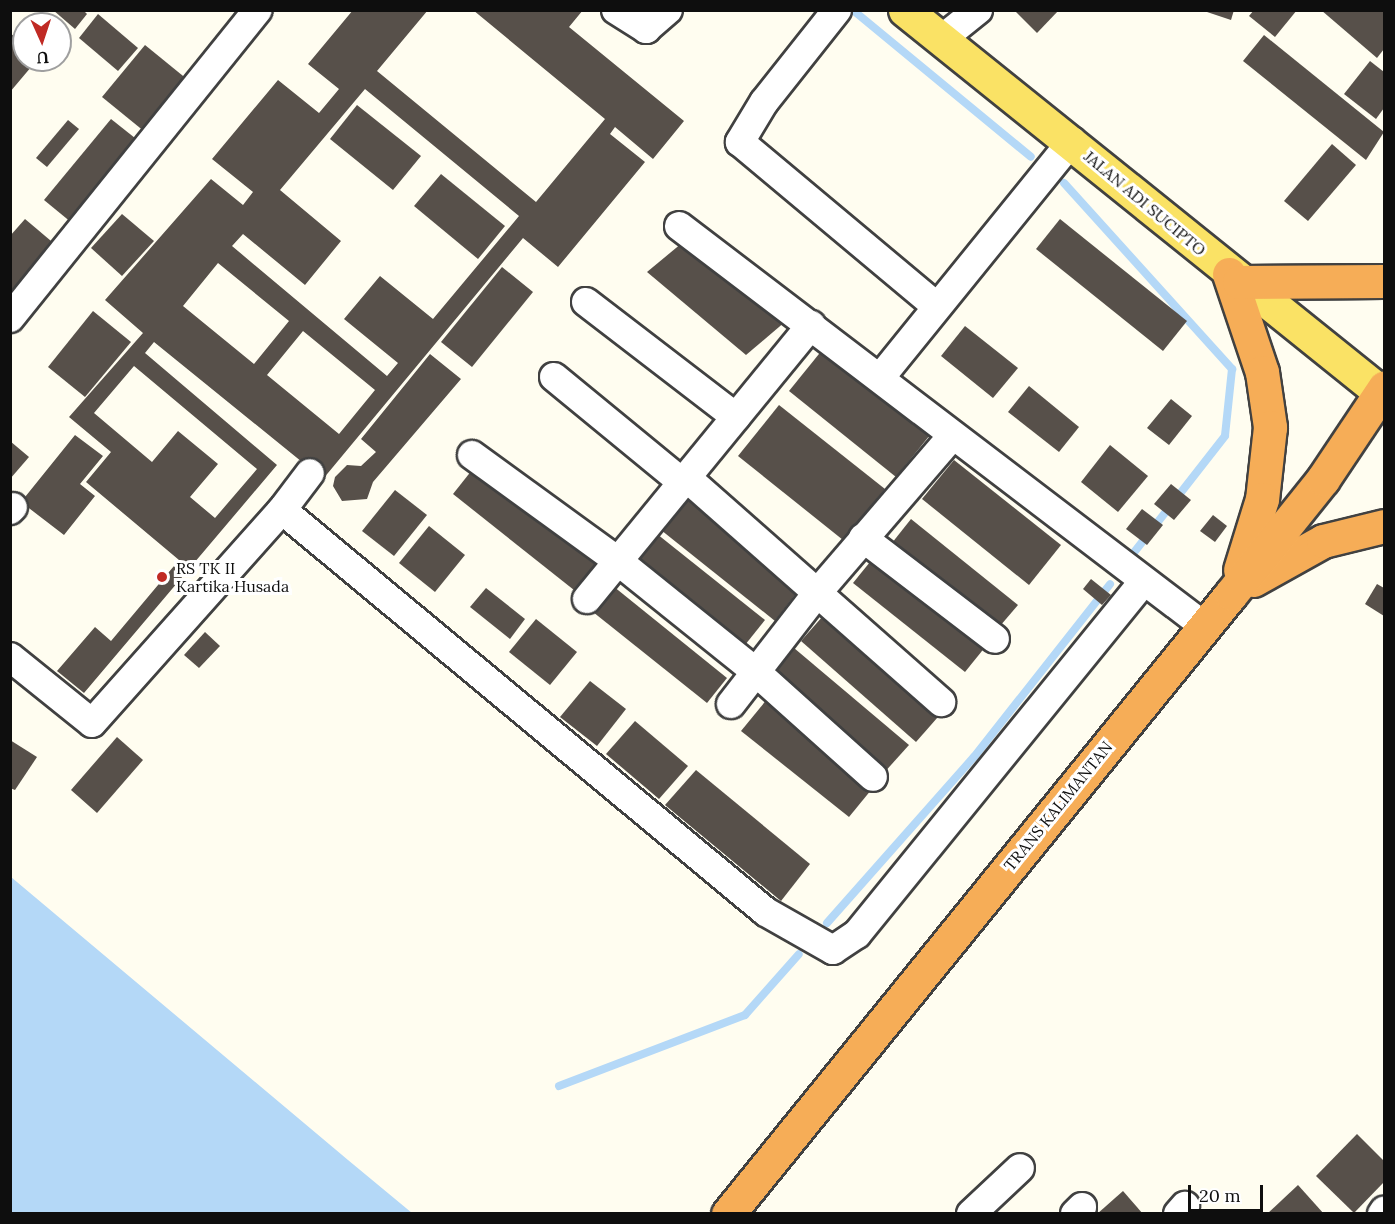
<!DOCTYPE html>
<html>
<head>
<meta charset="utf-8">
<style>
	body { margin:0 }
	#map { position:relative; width:1395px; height:1224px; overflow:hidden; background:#fffdf0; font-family:Lora,serif }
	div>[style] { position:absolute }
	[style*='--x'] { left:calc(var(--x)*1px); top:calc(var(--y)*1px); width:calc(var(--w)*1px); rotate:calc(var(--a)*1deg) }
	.water>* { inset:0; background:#b4d8f7 }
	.stream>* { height:8px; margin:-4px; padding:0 4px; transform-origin:4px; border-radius:4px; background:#b4d8f7 }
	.building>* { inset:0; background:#57504a }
	.roads { filter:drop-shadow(2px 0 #414141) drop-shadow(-2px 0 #414141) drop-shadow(0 2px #414141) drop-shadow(0 -2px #414141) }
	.minor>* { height:28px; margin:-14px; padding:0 14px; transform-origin:14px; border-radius:14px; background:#fff }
	.major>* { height:33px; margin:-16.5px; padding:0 16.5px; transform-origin:16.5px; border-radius:16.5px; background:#fae265 }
	.highway>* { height:33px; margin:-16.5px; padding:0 16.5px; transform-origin:16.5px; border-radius:16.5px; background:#f6ad57 }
	.dots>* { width:16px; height:16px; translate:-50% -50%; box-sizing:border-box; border:3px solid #fff; border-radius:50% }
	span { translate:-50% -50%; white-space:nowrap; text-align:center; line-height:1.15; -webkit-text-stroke:6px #fff; paint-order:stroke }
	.street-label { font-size:16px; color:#0e0e0e }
	.poi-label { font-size:16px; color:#0e0e0e }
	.left { translate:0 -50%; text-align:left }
	.frame { position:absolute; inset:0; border:12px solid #0e0e0e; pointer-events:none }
	.north { position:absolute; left:12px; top:12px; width:60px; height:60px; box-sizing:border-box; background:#fff; border:2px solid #9f9f9f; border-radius:50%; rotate:177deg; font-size:16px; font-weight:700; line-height:24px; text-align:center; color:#0e0e0e }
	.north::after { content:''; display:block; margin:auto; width:21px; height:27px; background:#c02a24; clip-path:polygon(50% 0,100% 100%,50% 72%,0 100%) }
	.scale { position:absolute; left:1188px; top:1185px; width:75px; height:27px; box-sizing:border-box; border:3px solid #0e0e0e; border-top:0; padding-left:8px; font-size:18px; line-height:21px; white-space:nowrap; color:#0e0e0e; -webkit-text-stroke:4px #fff; paint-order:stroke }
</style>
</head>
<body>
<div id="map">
	<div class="water">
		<i style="clip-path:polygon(11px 877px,348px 1160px,412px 1213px,11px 1213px)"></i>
	</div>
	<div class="stream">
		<i style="--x:854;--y:11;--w:229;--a:39.5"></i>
		<i style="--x:1064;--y:183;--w:251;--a:47.9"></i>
		<i style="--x:1232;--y:369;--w:67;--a:96"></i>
		<i style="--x:1225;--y:436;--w:146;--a:128"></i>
		<i style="--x:827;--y:923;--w:222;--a:-48.5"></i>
		<i style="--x:974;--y:757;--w:220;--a:-51.8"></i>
		<i style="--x:559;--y:1086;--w:199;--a:-20.9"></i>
		<i style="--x:745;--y:1015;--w:81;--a:-48.5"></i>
	</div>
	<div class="building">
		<i style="clip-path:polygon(53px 10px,83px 10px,87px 14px,75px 29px)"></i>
		<i style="clip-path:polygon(evenodd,353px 10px,428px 10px,377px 71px,536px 202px,605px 119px,473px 10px,583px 10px,569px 27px,684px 121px,653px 159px,615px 127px,610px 134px,645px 162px,558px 267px,523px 238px,323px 479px,154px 342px,145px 353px,277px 465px,84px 693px,57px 671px,95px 627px,111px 641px,179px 560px,86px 482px,111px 452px,69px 417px,143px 333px,105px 300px,211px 179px,243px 205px,253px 192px,212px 159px,278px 80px,319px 113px,339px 89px,308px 64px,353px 10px,365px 89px,519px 216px,433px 319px,380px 276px,344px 319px,398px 363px,387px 376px,232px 246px,243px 234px,305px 285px,341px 241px,280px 190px,365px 89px,353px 10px,218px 263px,289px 321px,254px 364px,183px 306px,218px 263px,353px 10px,303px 331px,375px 390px,339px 434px,267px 375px,303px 331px,353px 10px,134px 366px,257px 469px,215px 518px,190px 497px,218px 464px,178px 431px,152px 462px,94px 413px,134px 366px)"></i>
		<i style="clip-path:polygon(1014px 10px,1059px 10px,1037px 33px)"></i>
		<i style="clip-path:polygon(1201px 10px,1234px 10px,1231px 20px)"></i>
		<i style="clip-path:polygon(1254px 10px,1297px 10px,1275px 37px,1249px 16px)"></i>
		<i style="clip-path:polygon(1321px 10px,1384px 10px,1384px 49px,1377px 58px)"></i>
		<i style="clip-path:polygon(98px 14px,138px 48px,118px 71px,79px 38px)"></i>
		<i style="clip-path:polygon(10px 33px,24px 44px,24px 60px,37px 60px,10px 92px)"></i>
		<i style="clip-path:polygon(1264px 35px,1384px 132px,1366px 160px,1243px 61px)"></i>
		<i style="clip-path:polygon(145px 45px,188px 80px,145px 132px,102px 97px)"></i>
		<i style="clip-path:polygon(1370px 61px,1384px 72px,1384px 108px,1376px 119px,1344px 94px)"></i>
		<i style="clip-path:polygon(357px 105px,421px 156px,393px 190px,330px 139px)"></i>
		<i style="clip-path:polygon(111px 119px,140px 142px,72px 223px,44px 200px)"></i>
		<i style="clip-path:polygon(68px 120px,79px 129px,47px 167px,36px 158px)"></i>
		<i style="clip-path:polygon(1332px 144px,1356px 165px,1308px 221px,1284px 201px)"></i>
		<i style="clip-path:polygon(441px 174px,505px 226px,478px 259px,414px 206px)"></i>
		<i style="clip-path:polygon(122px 214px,154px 241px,122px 276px,91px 248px)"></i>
		<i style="clip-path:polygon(25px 219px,57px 246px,10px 301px,10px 236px)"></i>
		<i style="clip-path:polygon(1060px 219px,1187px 321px,1163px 351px,1036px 249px)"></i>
		<i style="clip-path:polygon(682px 243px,786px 321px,746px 355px,647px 272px)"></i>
		<i style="clip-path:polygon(502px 267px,533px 292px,472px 367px,441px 342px)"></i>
		<i style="clip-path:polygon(93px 311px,131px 342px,85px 397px,48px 367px)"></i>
		<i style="clip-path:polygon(965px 326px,1018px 368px,993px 398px,941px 356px)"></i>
		<i style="clip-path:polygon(823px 349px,930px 435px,896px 477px,789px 391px)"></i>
		<i style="clip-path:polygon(430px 354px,461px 379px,373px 482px,367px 499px,342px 501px,333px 486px,335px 477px,347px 465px,361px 466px,376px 452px,361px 439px)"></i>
		<i style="clip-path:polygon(1029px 386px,1079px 427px,1059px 452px,1008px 412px)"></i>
		<i style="clip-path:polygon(1171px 399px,1192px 416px,1169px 445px,1147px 428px)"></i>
		<i style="clip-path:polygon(779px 405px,885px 489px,843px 540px,738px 456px)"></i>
		<i style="clip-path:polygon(75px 435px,103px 456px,80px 484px,95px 496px,64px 535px,21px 502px)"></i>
		<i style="clip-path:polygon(10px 441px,29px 457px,10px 479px)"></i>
		<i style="clip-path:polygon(1110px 445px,1148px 476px,1118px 512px,1081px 482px)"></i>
		<i style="clip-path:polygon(954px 460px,1061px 545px,1029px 585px,922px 499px)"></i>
		<i style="clip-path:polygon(476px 465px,602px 566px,579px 594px,453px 494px)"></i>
		<i style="clip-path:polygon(1171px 484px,1191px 500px,1174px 520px,1154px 504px)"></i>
		<i style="clip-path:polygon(395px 490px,427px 515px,394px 556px,362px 531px)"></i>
		<i style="clip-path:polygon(691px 493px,804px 583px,775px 621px,661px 530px)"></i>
		<i style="clip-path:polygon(1142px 509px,1163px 525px,1147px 545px,1126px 529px)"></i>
		<i style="clip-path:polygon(1213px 515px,1227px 526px,1215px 542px,1200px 531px)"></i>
		<i style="clip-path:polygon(911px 519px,1018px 605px,994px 633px,888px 548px)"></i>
		<i style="clip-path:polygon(429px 526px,465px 555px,435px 592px,399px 563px)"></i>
		<i style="clip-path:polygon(652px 530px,765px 620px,741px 650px,628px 560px)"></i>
		<i style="clip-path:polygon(874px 557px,986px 646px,965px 672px,853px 583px)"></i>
		<i style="clip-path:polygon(1091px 579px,1111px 595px,1102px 605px,1083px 589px)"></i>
		<i style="clip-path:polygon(1377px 584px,1384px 588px,1384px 616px,1365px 604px)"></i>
		<i style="clip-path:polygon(613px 586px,727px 678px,707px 703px,593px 612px)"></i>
		<i style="clip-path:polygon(486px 588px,525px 619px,510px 639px,470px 607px)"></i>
		<i style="clip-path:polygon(830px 608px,945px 709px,916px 742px,801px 641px)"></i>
		<i style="clip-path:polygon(536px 619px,577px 652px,550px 685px,509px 652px)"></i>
		<i style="clip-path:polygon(205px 632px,220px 646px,199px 668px,184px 655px)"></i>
		<i style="clip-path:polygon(794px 648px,909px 745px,882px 775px,768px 679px)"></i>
		<i style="clip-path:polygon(590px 681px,626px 709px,597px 746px,560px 717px)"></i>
		<i style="clip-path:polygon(768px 698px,876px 784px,849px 817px,741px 731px)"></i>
		<i style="clip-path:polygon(635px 721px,688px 766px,659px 799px,606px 754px)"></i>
		<i style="clip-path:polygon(117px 737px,143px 760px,97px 813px,71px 790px)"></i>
		<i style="clip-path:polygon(10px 740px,37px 757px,15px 790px,10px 788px)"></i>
		<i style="clip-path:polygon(696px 770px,810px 864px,781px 901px,665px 805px)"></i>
		<i style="clip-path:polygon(1357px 1134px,1384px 1161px,1384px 1182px,1354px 1213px,1316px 1176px)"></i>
		<i style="clip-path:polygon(1298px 1185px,1324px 1214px,1267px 1214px)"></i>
		<i style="clip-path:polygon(1123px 1191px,1143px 1214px,1097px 1214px)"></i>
	</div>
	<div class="roads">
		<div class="minor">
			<i style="--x:616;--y:10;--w:36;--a:32"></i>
			<i style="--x:646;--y:29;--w:29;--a:-41"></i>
			<i style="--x:837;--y:10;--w:117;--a:128.4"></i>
			<i style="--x:764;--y:102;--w:47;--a:121"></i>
			<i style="--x:740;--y:142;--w:254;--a:39.9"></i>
			<i style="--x:943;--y:38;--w:45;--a:-38.7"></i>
			<i style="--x:679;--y:226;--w:660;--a:37.3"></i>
			<i style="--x:586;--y:302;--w:189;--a:37.5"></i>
			<i style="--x:10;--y:318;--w:395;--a:-51.2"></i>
			<i style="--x:554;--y:377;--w:167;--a:39.4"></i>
			<i style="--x:880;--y:378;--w:305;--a:-51"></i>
			<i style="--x:472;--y:455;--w:180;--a:36"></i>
			<i style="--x:618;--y:561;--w:177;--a:38.8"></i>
			<i style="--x:756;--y:672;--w:157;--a:41.9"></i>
			<i style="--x:687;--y:478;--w:339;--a:41.4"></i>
			<i style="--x:10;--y:510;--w:4;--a:-45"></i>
			<i style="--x:282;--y:510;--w:46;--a:-52.9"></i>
			<i style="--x:863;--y:538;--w:166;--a:37.4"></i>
			<i style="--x:587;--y:599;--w:354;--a:-50.7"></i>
			<i style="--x:10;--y:657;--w:105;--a:38.8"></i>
			<i style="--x:92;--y:723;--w:285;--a:-48.3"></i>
			<i style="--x:282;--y:510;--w:629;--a:39.71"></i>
			<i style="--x:766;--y:912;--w:77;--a:29.6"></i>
			<i style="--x:833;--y:950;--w:29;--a:-34"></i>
			<i style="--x:857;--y:934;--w:452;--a:-50.9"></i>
			<i style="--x:731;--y:704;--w:142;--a:-52.2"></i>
			<i style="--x:818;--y:592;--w:206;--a:-49.3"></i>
			<i style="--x:971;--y:1214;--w:67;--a:-43.2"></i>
			<i style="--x:1075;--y:1214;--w:10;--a:-45"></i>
			<i style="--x:1178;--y:1214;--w:11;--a:-49"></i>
			<i style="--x:1382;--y:1214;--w:4;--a:-56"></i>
		</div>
		<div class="major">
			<i style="--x:905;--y:10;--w:615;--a:38.79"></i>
		</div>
		<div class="highway">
			<i style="--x:1229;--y:274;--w:103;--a:71.4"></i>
			<i style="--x:1262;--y:372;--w:56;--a:81.7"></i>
			<i style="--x:1270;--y:427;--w:72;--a:96.3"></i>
			<i style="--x:1262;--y:499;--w:74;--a:107.2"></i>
			<i style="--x:1239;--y:282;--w:145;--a:-0.4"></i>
			<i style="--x:1253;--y:580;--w:80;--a:-29.1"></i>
			<i style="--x:1323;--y:541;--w:63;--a:-13.8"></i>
			<i style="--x:728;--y:1214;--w:798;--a:-50.95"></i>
			<i style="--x:1231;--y:594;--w:147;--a:-51.3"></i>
			<i style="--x:1323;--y:479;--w:110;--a:-56.2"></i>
		</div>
	</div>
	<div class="dots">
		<i style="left:162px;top:577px;background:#c02a24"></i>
	</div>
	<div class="street-label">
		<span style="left:1145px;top:203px;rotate:40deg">JALAN ADI SUCIPTO</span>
		<span style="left:1058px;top:806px;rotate:-51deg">TRANS KALIMANTAN</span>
	</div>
	<div class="poi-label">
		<span class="left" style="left:176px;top:577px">RS TK II<br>Kartika Husada</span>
	</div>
	<div class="frame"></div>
	<div class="north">U</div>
	<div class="scale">20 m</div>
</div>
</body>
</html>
